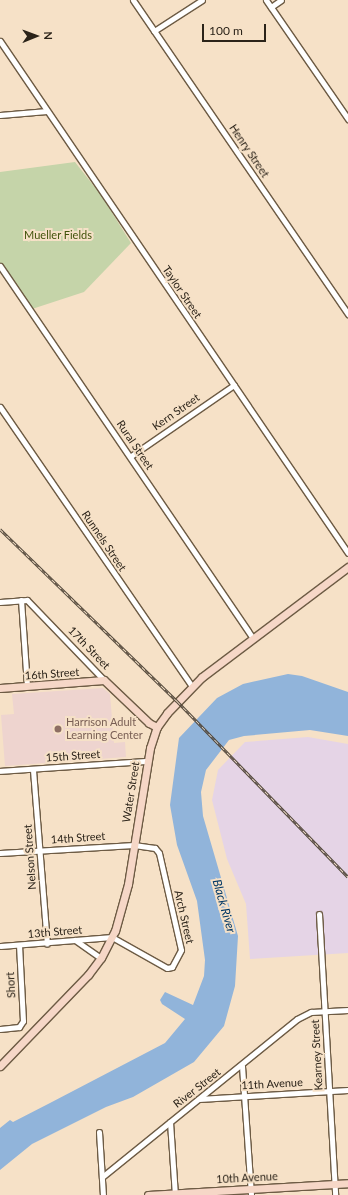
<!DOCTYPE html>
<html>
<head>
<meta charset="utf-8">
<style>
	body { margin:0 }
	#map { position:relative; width:348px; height:1195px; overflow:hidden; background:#f6e1c7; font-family:Lato,sans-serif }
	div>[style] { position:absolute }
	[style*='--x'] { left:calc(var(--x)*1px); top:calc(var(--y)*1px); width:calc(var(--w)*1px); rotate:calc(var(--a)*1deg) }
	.industrial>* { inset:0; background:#e5d4e6 }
	.education>* { inset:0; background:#eed4cf }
	.green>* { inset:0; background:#c5d4a9 }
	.water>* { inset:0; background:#91b4da }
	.roads { filter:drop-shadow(1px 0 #6d5b44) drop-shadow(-1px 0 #6d5b44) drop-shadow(0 1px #6d5b44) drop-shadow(0 -1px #6d5b44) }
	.street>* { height:5px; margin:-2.5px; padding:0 2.5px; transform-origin:2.5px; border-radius:2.5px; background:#fff }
	.secondary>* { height:7px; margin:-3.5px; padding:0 3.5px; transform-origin:3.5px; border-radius:3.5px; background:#f6d7c7 }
	.rail>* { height:3px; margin-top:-1.5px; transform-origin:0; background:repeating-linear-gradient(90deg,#f6e1c7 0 4.5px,#52473a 0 9px); box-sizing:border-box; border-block:1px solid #52473a }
	.dots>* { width:11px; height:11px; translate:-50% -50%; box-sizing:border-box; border:2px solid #f6e1c7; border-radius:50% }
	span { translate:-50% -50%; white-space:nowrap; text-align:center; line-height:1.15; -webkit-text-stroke:4px #f6e1c7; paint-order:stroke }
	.street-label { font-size:11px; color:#2b2319 }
	.park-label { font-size:11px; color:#42540c }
	.education-label { font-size:11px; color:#785e54 }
	.left { translate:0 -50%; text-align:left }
	.water-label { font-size:12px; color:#003765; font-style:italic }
	.north { position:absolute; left:16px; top:16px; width:40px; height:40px; -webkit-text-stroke:3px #f6e1c7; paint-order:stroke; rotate:89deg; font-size:11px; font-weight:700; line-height:16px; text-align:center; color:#2b2319 }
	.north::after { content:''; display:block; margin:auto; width:14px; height:18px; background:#2b2319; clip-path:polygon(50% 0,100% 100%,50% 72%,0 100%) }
	.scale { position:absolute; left:202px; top:24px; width:64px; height:18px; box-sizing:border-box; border:2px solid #2b2319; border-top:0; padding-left:5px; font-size:12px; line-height:14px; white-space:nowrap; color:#2b2319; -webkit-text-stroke:3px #f6e1c7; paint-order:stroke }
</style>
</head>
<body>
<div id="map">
	<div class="industrial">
		<i style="clip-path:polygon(308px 737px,348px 744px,348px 953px,250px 959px,246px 904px,227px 859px,212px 800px,218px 770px,245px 742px)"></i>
	</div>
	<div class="education">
		<i style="clip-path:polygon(103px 688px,110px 694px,114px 743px,125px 742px,126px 757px,5px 766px,1px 715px,14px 714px,12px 694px)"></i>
	</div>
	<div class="green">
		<i style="clip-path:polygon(75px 162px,101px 195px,131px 243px,84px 292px,32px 309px,0 263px,0 172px)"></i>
	</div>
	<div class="water">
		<i style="clip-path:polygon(288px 674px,302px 676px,348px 692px,348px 736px,310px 730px,244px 736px,229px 740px,206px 770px,201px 792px,203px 816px,238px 936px,235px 986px,224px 1026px,194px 1062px,133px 1097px,106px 1107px,32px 1144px,0 1170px,0 1128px,10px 1120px,13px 1122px,50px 1103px,165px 1043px,185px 1019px,162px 1004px,160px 1000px,165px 992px,193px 1005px,204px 976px,205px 960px,197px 901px,177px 845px,170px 805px,179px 738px,217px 698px,243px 684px)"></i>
	</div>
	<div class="roads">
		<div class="street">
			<i style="--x:133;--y:0;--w:381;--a:55.6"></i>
			<i style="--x:266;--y:0;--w:145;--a:55.4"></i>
			<i style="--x:271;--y:7;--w:12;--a:-35"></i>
			<i style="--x:154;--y:31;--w:57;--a:-32.9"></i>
			<i style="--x:0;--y:41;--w:619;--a:55.8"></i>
			<i style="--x:0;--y:115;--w:47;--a:-4.9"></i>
			<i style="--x:0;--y:266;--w:448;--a:55.8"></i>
			<i style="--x:0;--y:407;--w:339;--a:55.5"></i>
			<i style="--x:131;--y:456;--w:125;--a:-34.6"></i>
			<i style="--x:21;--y:600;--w:86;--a:86"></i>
			<i style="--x:0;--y:602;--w:27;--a:-4"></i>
			<i style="--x:27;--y:600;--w:111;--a:46.1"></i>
			<i style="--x:33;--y:770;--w:174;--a:85.4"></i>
			<i style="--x:0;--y:771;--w:147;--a:-3.9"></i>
			<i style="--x:0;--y:853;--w:134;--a:-3.4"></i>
			<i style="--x:134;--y:845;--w:21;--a:8"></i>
			<i style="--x:155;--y:848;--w:6;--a:51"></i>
			<i style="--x:159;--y:853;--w:99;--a:77.2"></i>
			<i style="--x:181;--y:950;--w:19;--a:118"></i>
			<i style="--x:172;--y:967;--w:5;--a:169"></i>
			<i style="--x:167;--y:968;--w:63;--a:-150.6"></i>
			<i style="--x:112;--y:937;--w:112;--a:175.4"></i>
			<i style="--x:319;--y:914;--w:281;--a:86.7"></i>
			<i style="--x:75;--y:940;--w:32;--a:35"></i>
			<i style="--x:0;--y:1029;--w:19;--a:-6"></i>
			<i style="--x:19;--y:1027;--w:7;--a:-56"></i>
			<i style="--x:23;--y:1021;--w:76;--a:-93"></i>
			<i style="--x:242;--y:1066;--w:129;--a:86"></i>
			<i style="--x:199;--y:1099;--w:149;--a:-3.5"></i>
			<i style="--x:170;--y:1122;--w:73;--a:86.1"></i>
			<i style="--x:99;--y:1132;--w:63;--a:86.4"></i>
			<i style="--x:102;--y:1177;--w:251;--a:-39"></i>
			<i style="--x:297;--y:1019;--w:16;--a:-27"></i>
			<i style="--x:311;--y:1012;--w:37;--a:-3"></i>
		</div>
		<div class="secondary">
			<i style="--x:0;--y:688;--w:104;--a:-4.4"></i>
			<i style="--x:104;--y:680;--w:62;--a:43.7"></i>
			<i style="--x:149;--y:723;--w:9;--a:27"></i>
			<i style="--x:0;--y:1066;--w:127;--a:-46"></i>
			<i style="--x:88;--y:975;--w:21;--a:-53"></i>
			<i style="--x:101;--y:958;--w:30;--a:-63"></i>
			<i style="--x:115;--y:931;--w:49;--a:-74.5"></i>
			<i style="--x:128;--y:884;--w:138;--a:-80.8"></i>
			<i style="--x:150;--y:748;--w:22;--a:-72"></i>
			<i style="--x:157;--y:727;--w:17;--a:-54"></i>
			<i style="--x:167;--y:713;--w:50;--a:-45.8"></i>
			<i style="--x:202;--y:677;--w:183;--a:-37"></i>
			<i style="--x:148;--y:1195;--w:200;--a:-3.4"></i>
		</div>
	</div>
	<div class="rail">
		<i style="--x:0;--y:529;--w:247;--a:44.2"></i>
		<i style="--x:177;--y:701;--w:245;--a:45.8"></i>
	</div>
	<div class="dots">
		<i style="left:58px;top:729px;background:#8d6e63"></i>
	</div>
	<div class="street-label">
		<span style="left:249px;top:151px;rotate:56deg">Henry Street</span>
		<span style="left:182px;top:292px;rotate:56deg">Taylor Street</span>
		<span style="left:176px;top:412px;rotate:-35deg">Kern Street</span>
		<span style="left:135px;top:445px;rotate:56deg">Rural Street</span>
		<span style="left:104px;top:541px;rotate:56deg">Runnels Street</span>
		<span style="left:89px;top:648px;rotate:46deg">17th Street</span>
		<span style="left:52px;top:674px;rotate:-4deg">16th Street</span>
		<span style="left:73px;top:756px;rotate:-4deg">15th Street</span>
		<span style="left:131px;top:792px;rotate:-81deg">Water Street</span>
		<span style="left:78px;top:838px;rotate:-4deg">14th Street</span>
		<span style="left:30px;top:857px;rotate:-94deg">Nelson Street</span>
		<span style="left:184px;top:917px;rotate:77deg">Arch Street</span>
		<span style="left:55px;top:932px;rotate:-5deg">13th Street</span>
		<span style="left:11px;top:985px;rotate:-93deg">Short</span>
		<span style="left:317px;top:1055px;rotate:-93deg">Kearney Street</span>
		<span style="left:272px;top:1084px;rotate:-3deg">11th Avenue</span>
		<span style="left:197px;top:1088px;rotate:-38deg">River Street</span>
		<span style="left:247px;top:1178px;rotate:-3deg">10th Avenue</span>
	</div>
	<div class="park-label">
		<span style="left:58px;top:235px">Mueller Fields</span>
	</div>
	<div class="education-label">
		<span class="left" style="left:66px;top:729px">Harrison Adult<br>Learning Center</span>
	</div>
	<div class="water-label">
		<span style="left:224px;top:906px;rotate:74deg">Black River</span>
	</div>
	<div class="north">N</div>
	<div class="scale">100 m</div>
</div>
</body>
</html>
